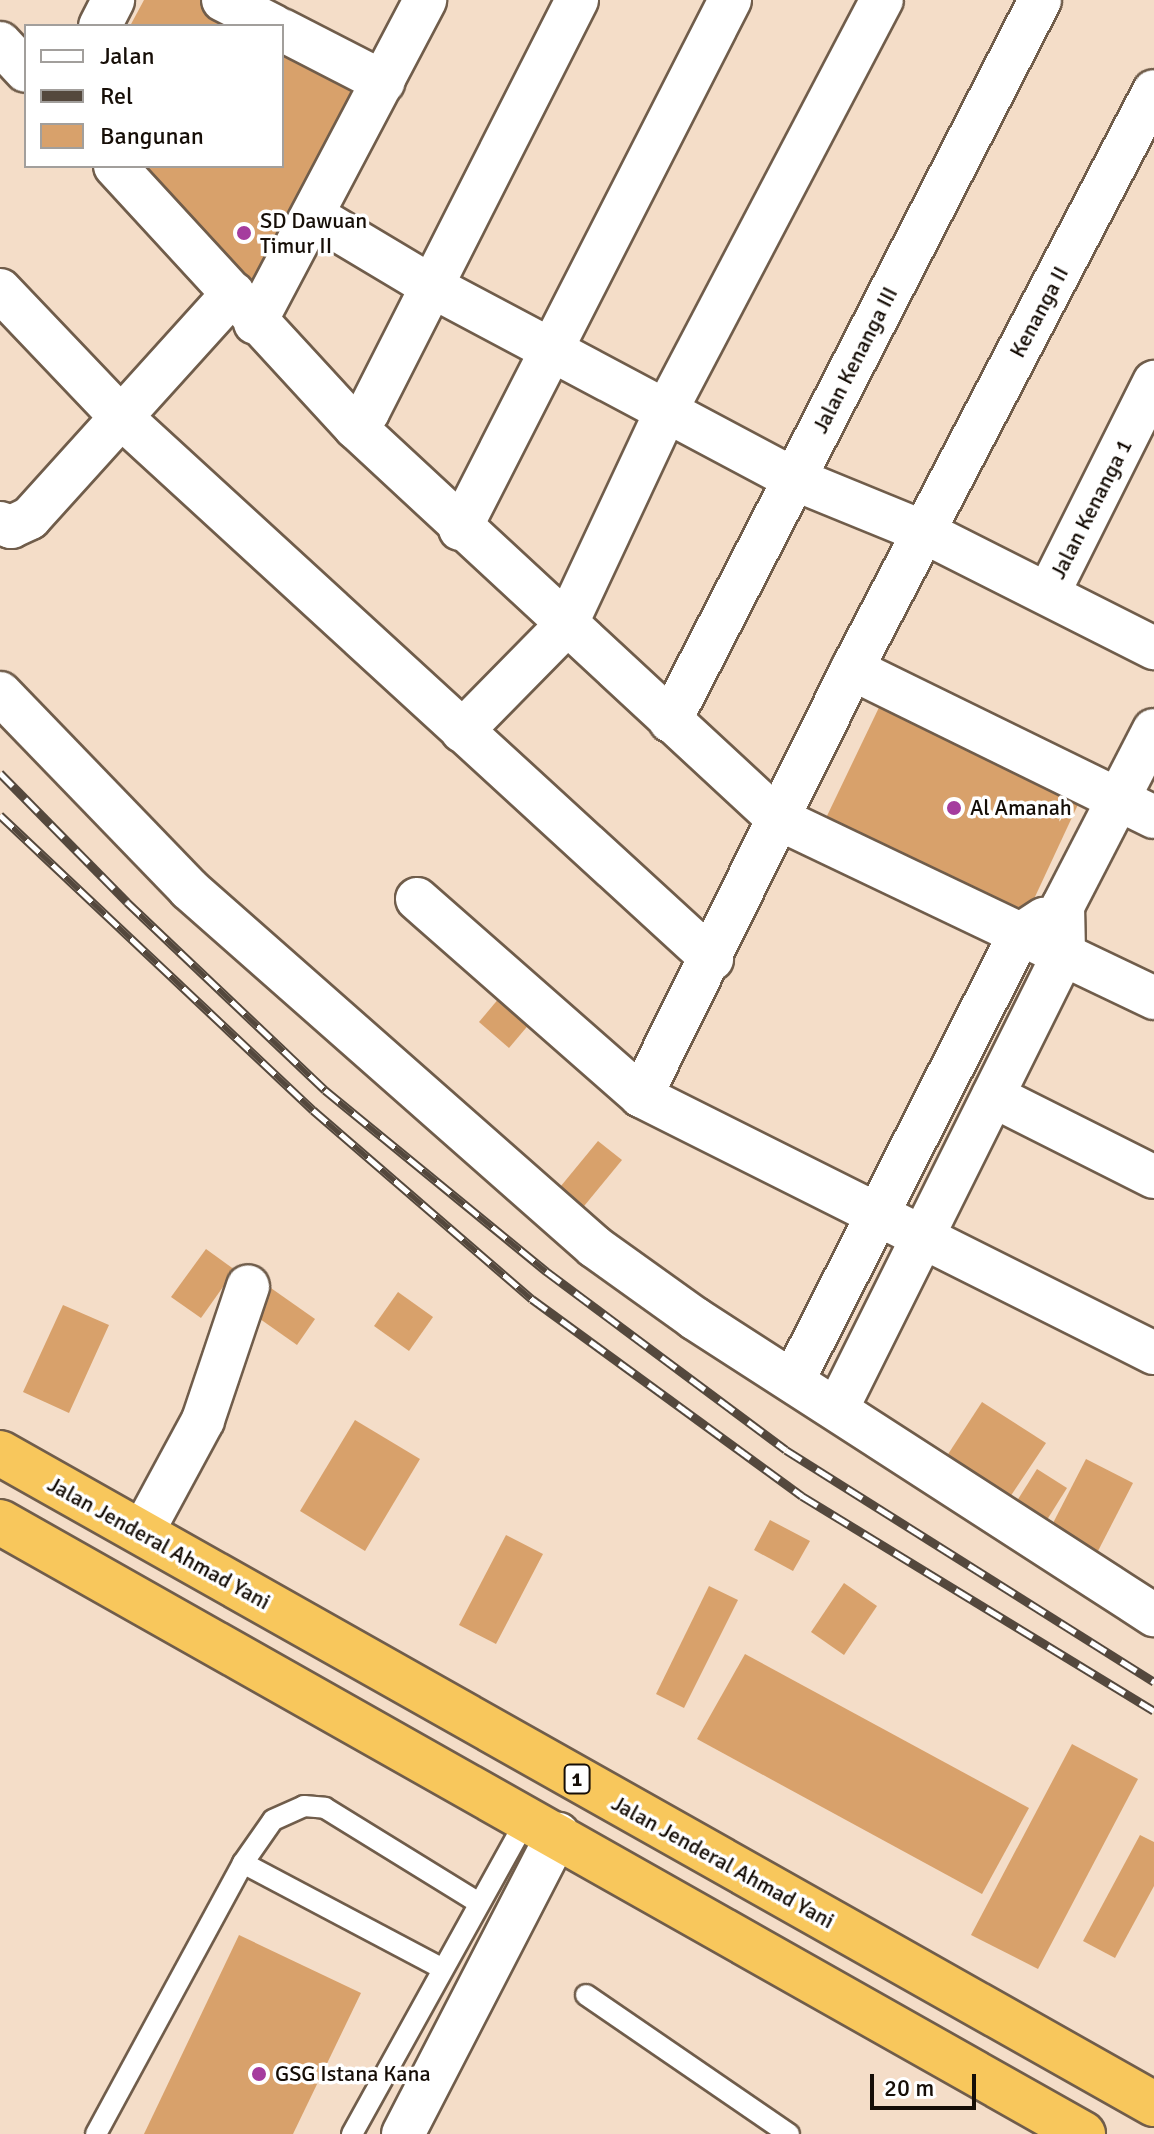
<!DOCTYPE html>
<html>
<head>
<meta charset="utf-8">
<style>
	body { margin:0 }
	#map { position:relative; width:1154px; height:2134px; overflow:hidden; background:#f4ddc8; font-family:Signika,sans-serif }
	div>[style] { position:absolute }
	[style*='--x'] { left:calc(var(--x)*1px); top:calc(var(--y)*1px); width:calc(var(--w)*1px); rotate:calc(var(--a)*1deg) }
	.building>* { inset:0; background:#d8a16b }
	.roads { filter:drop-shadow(2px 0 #705d4b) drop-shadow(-2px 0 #705d4b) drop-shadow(0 2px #705d4b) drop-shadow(0 -2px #705d4b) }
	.service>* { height:20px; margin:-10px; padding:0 10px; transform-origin:10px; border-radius:10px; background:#fff }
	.minor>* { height:42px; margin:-21px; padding:0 21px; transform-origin:21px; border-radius:21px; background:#fff }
	.trunk>* { height:44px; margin:-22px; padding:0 22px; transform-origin:22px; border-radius:22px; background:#f8c75c }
	.rail>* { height:9px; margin-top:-4.5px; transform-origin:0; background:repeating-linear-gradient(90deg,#fff 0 18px,#54483d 0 36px); box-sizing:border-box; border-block:2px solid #54483d }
	.dots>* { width:22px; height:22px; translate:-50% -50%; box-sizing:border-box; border:4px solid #fff; border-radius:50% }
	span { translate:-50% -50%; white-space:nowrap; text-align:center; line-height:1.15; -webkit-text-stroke:7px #fff; paint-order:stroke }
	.shield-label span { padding:2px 6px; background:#fff; border:2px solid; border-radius:6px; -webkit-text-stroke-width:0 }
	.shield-label { font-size:20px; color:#160e07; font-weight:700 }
	.poi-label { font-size:22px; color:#160e07 }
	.left { translate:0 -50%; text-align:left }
	.street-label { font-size:22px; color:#160e07 }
	.legend { position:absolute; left:24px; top:24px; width:260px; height:144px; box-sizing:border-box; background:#fff; border:2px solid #a29f9c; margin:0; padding:10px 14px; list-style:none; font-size:24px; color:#160e07 }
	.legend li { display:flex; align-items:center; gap:16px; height:40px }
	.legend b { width:40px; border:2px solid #a29f9c }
	.scale { position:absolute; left:870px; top:2074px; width:106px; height:36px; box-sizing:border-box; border:4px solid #160e07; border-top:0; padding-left:10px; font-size:24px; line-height:28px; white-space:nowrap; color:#160e07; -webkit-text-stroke:6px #fff; paint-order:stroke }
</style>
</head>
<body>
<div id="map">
	<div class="building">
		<i style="clip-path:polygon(144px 0,200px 0,255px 26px,130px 26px)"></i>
		<i style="clip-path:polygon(282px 39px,372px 82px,256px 301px,135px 166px,282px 166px)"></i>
		<i style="clip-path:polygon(884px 697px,1081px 798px,1027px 914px,826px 818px)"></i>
		<i style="clip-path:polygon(500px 997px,531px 1022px,509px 1048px,479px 1022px)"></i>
		<i style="clip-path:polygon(598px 1141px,622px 1160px,580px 1211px,556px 1192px)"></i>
		<i style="clip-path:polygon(206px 1249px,235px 1270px,201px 1318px,171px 1297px)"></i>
		<i style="clip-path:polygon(268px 1286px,315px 1319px,297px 1345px,250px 1312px)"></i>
		<i style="clip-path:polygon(398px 1292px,433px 1317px,409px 1351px,374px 1326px)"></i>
		<i style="clip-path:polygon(63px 1305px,109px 1325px,69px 1413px,23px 1392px)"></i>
		<i style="clip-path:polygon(982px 1402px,1046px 1443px,1004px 1506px,941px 1465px)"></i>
		<i style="clip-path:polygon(355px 1420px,420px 1459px,365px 1551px,300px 1511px)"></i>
		<i style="clip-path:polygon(1086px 1459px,1133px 1483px,1098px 1551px,1051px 1527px)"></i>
		<i style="clip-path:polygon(1037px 1469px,1067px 1488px,1045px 1523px,1015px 1504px)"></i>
		<i style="clip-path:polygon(770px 1520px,810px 1541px,793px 1571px,754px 1550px)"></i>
		<i style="clip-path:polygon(506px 1535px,543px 1554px,496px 1644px,459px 1625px)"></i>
		<i style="clip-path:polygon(844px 1583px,877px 1606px,844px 1655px,811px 1632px)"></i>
		<i style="clip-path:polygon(709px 1586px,738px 1600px,684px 1708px,656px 1694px)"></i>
		<i style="clip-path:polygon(745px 1654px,1029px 1808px,982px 1894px,697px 1739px)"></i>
		<i style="clip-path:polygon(1072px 1744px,1138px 1779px,1038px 1969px,971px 1935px)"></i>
		<i style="clip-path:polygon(1140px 1835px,1154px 1842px,1154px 1886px,1115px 1958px,1083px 1941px)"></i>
		<i style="clip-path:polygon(239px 1935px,361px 1993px,293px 2134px,144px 2134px)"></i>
	</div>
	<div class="roads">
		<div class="service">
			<i style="--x:243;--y:1863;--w:224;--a:27.9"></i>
			<i style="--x:586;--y:1995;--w:246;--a:34.4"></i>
			<i style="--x:96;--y:2134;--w:308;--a:-61.5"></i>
			<i style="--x:243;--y:1863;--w:52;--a:-55.1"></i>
			<i style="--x:273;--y:1820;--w:34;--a:-24"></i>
			<i style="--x:304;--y:1806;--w:21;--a:5"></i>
			<i style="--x:325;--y:1808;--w:181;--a:31.7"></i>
			<i style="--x:352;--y:2134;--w:361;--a:-61"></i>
		</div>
		<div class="minor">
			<i style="--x:223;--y:0;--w:57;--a:27"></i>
			<i style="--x:100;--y:26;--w:29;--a:-63"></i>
			<i style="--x:282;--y:30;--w:114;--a:27.2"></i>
			<i style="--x:0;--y:43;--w:38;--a:47"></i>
			<i style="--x:115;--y:166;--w:355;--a:47.4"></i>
			<i style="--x:355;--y:427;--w:575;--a:42.82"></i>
			<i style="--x:777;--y:818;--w:418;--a:25.5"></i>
			<i style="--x:314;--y:216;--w:136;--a:30.9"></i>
			<i style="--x:431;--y:286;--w:411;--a:28"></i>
			<i style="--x:794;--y:479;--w:140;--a:22.2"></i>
			<i style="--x:924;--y:532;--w:258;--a:26.8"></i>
			<i style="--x:0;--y:290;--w:175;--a:46.4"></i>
			<i style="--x:121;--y:417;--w:802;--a:42.52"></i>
			<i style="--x:255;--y:323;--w:365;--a:-62.2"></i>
			<i style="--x:355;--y:427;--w:20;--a:-49"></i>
			<i style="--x:368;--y:412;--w:462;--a:-63.1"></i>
			<i style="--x:0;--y:523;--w:12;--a:20"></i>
			<i style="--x:11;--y:527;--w:21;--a:-25"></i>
			<i style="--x:30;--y:518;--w:303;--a:-47.9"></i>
			<i style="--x:460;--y:529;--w:594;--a:-62.96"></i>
			<i style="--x:1049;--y:592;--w:235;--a:-63.4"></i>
			<i style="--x:852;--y:669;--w:336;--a:26.1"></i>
			<i style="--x:0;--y:693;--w:272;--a:46"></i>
			<i style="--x:189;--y:889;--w:541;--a:41.4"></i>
			<i style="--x:595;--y:1247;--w:122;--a:35.6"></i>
			<i style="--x:694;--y:1318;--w:548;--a:32.85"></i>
			<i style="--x:670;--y:721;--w:810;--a:-62.83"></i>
			<i style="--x:462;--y:731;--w:148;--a:-45.5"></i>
			<i style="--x:566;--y:625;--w:238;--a:-64.9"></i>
			<i style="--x:667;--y:409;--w:462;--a:-62.3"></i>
			<i style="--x:417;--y:899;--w:298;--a:41.3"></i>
			<i style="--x:641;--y:1096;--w:574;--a:26.61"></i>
			<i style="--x:641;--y:1096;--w:476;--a:-63.7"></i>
			<i style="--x:852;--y:669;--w:652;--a:-62.41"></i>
			<i style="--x:993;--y:1096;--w:180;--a:26.7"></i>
			<i style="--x:794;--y:1379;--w:498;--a:-63.1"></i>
			<i style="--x:1019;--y:935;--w:30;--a:-33"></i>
			<i style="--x:838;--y:1407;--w:507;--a:-63.54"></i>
			<i style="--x:1064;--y:953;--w:47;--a:-91.2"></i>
			<i style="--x:1063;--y:906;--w:198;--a:-62.7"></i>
			<i style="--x:142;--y:1533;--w:128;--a:-61.6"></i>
			<i style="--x:203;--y:1420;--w:141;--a:-71.4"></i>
			<i style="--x:403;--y:2134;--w:338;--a:-62.7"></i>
		</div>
		<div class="trunk">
			<i style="--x:0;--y:1453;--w:1325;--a:29.43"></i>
			<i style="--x:0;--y:1522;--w:1244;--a:29.47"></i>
		</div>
	</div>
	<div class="rail">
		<i style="--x:0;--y:773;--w:181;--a:45.4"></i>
		<i style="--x:127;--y:902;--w:273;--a:43.5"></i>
		<i style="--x:325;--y:1090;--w:286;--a:39.3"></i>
		<i style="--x:546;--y:1271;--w:299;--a:36.7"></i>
		<i style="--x:786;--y:1450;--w:435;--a:32.2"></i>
		<i style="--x:0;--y:815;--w:430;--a:43.3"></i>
		<i style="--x:313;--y:1110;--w:289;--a:40.8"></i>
		<i style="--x:532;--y:1299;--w:334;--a:36.1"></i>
		<i style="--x:802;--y:1496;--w:412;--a:31.4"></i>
	</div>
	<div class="dots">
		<i style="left:244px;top:233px;background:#a53c9e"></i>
		<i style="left:954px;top:808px;background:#a53c9e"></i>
		<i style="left:259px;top:2074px;background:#a53c9e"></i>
	</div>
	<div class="shield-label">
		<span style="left:577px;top:1779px">1</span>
	</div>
	<div class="poi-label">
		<span class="left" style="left:260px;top:233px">SD Dawuan<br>Timur II</span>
		<span class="left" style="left:970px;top:808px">Al Amanah</span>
		<span class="left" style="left:275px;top:2074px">GSG Istana Kana</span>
	</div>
	<div class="street-label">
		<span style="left:1039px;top:312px;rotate:-62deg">Kenanga II</span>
		<span style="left:855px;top:360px;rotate:-63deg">Jalan Kenanga III</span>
		<span style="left:1091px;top:509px;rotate:-63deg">Jalan Kenanga 1</span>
		<span style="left:159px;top:1543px;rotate:29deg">Jalan Jenderal Ahmad Yani</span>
		<span style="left:723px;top:1862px;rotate:29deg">Jalan Jenderal Ahmad Yani</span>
	</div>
	<ul class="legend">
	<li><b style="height:10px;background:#fff"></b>Jalan</li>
	<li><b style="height:10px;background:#54483d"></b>Rel</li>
	<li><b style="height:22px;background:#d8a16b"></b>Bangunan</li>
	</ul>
	<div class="scale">20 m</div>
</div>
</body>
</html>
